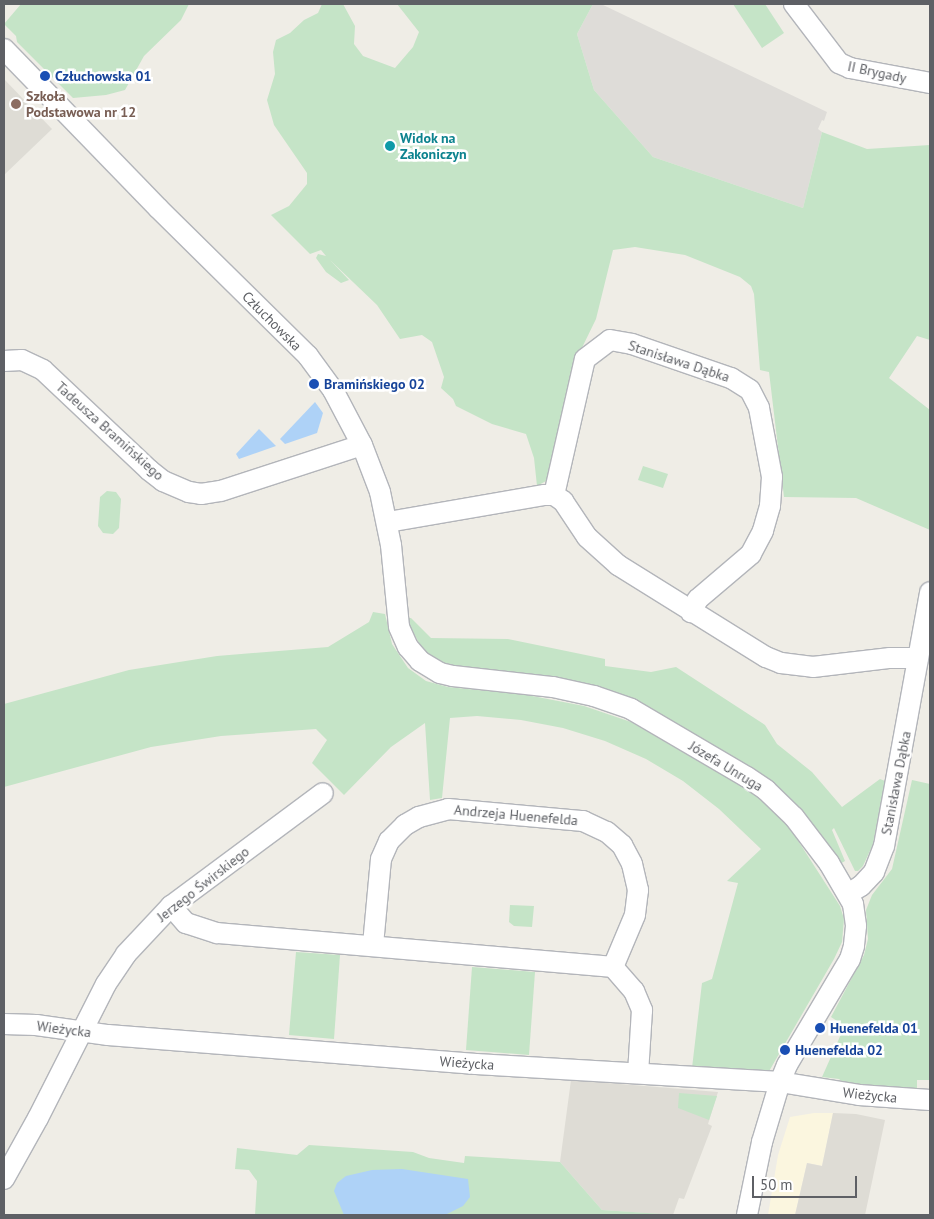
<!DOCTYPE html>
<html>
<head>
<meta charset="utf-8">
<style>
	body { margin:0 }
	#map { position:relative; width:934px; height:1219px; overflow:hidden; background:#efede6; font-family:"PT Sans",sans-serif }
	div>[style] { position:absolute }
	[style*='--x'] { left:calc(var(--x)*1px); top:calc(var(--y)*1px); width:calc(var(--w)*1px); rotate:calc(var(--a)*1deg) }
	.commercial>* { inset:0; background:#fbf6df }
	.industrial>* { inset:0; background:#dedcd8 }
	.education>* { inset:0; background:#dedcd5 }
	.green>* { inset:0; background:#c5e4c7 }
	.water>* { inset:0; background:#aed2f7 }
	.roads { filter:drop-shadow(1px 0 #b3b5ba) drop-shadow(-1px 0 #b3b5ba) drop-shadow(0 1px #b3b5ba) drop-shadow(0 -1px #b3b5ba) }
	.minor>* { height:20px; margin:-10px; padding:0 10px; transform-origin:10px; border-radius:10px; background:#fff }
	.dots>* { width:14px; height:14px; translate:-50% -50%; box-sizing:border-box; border:2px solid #fff; border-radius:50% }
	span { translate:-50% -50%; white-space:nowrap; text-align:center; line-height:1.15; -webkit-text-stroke:5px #fff; paint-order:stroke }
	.street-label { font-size:14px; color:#5e6065 }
	.transit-label { font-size:14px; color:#164399; font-weight:700 }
	.left { translate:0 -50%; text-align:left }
	.education-label { font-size:14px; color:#785e54; font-weight:700 }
	.culture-label { font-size:14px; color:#0d838f; font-weight:700 }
	.frame { position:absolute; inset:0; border:5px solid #5e6065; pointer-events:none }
	.scale { position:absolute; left:752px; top:1176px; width:105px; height:22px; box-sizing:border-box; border:2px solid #5e6065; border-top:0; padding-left:6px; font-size:15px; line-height:18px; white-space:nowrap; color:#5e6065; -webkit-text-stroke:4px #fff; paint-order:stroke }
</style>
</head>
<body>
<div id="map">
	<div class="commercial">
		<i style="clip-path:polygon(814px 1113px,833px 1113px,822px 1166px,807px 1163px,795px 1215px,768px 1215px,778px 1155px,790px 1117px)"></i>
	</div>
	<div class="industrial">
		<i style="clip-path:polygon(593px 4px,601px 4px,827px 112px,824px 121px,822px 120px,818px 129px,822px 132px,803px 208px,653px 157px,594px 90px,577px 34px)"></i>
	</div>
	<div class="education">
		<i style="clip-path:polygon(4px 79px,52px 129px,4px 175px)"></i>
		<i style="clip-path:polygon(571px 1080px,718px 1092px,708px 1124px,712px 1126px,684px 1199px,679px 1198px,673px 1215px,602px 1210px,560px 1162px)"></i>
		<i style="clip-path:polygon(833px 1113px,856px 1114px,885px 1120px,865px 1215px,795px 1215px,807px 1163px,822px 1166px)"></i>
	</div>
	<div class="green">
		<i style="clip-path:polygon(21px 4px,189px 4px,181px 20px,144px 56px,125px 90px,106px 95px,73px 98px,17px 42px,16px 36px,4px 24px)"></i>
		<i style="clip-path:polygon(322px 4px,343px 4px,355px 26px,354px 44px,363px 56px,395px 68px,413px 47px,419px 32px,397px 4px,593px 4px,577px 34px,594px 90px,653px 157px,803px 208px,822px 132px,867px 149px,930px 145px,930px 340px,917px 336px,889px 378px,930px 410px,930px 530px,856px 498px,784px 497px,769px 372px,760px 370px,754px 294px,751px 286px,740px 277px,685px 255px,635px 247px,613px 250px,596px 319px,577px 358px,550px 474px,546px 481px,537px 486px,534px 458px,526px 434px,492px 424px,456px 406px,453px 399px,441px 388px,444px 377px,432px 342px,422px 335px,400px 339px,377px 305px,330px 260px,349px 280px,341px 283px,326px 272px,316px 258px,318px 254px,326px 256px,321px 250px,310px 254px,271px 215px,289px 206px,307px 184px,307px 173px,274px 125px,267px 100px,275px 74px,273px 52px,276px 40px,290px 33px,304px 20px,318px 13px)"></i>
		<i style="clip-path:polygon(733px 4px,765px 4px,784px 33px,762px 48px)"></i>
		<i style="clip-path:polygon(643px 466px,668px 474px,663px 488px,638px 480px)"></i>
		<i style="clip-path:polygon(107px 491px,116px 492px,121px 499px,119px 528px,113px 534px,103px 533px,98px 526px,100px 497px)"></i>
		<i style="clip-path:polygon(373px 612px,385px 614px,392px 644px,408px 668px,426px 681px,448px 687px,527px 695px,584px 706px,631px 722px,760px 797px,788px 825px,840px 906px,844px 919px,842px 942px,834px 959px,768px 1073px,692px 1068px,702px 983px,712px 979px,738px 883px,727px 881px,761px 849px,719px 809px,683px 781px,646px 759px,605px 741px,563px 728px,521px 720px,477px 716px,450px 718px,442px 798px,430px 800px,425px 723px,391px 747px,344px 795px,312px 763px,327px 740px,316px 729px,221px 736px,151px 747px,4px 787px,4px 704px,129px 670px,217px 656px,328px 647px,369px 622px)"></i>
		<i style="clip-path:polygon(406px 618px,411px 618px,431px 638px,508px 639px,605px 659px,605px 666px,651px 672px,676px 667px,765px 725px,777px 744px,812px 772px,842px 807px,880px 779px,885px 781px,873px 844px,863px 866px,858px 871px,855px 871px,834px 828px,832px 830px,845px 861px,838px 865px,802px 812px,784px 793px,769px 782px,649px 710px,453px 669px,432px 658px,422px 649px)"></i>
		<i style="clip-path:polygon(912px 780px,930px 784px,930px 1080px,917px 1080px,917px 1093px,846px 1085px,839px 1079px,822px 1077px,842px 1032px,837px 1021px,831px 1017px,864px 955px,868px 939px,866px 910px,872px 895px,892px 869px)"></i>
		<i style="clip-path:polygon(510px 905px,534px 906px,532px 927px,514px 926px,509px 922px)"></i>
		<i style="clip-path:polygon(296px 952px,340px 955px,334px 1039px,289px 1035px)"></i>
		<i style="clip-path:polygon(472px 967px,535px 972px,529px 1055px,466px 1050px)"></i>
		<i style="clip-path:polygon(679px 1093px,717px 1096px,709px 1120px,678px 1108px)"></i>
		<i style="clip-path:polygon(309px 1145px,413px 1152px,429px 1158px,464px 1163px,465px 1156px,560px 1162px,602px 1210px,677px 1215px,255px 1215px,257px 1181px,249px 1170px,235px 1169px,237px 1148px,297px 1155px)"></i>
	</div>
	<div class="water">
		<i style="clip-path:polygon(315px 402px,323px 413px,317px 433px,285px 444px,280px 439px)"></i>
		<i style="clip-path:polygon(259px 429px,276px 446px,239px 459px,236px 454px)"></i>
		<i style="clip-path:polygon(402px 1169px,468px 1179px,470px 1197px,463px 1206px,445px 1215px,344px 1215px,334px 1191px,337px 1183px,346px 1176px,372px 1170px)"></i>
	</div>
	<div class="roads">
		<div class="minor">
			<i style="--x:794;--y:4;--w:74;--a:52.7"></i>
			<i style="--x:839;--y:63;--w:12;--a:24"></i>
			<i style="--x:850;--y:68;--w:81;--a:10.6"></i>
			<i style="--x:4;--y:49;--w:221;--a:45.9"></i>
			<i style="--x:158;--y:208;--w:211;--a:44.6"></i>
			<i style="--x:308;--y:356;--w:42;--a:53.7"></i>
			<i style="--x:333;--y:390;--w:62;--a:62.2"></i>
			<i style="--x:362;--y:445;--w:50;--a:69"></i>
			<i style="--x:380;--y:492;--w:54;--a:78.3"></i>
			<i style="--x:391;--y:545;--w:82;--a:84.4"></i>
			<i style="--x:399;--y:627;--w:22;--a:66"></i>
			<i style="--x:408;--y:647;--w:18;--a:49"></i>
			<i style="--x:420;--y:661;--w:23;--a:31"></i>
			<i style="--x:440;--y:673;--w:13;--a:13"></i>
			<i style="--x:453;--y:676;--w:101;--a:6.3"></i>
			<i style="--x:553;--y:687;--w:42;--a:12.4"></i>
			<i style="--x:594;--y:696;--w:39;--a:19"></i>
			<i style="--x:631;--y:709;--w:134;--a:30.4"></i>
			<i style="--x:747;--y:777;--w:23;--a:34"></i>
			<i style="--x:766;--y:790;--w:39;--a:44"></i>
			<i style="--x:794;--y:817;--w:58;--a:52.7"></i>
			<i style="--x:829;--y:863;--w:48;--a:59.7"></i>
			<i style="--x:853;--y:904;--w:22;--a:82"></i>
			<i style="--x:856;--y:926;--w:20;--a:96"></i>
			<i style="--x:854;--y:946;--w:14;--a:107"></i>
			<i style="--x:850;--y:959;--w:123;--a:120.7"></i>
			<i style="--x:787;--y:1065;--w:18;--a:112"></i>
			<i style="--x:780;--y:1082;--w:63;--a:106.7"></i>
			<i style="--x:762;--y:1142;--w:75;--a:101.6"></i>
			<i style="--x:4;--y:361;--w:18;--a:-3"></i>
			<i style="--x:22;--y:360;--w:23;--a:25"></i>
			<i style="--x:43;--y:370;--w:146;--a:43.3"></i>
			<i style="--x:149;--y:470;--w:18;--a:38"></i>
			<i style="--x:163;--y:481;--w:28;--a:23"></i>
			<i style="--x:189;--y:492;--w:12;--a:9"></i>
			<i style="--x:201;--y:494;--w:20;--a:-9"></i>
			<i style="--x:221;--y:491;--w:148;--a:-18.1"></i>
			<i style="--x:554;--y:495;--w:139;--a:-77.2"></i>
			<i style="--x:585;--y:359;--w:31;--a:-37"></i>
			<i style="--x:610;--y:340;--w:22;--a:10"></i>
			<i style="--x:632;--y:344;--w:105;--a:19"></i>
			<i style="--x:731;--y:378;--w:22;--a:32"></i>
			<i style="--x:750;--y:390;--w:20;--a:63"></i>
			<i style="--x:759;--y:408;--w:70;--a:79.3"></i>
			<i style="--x:772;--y:477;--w:29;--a:94"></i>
			<i style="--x:770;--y:506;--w:26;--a:106"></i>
			<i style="--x:763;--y:531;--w:26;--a:118"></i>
			<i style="--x:751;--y:554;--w:70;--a:139.7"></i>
			<i style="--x:698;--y:599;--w:15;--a:118"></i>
			<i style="--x:388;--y:522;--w:159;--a:-9.8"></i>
			<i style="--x:545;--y:495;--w:9;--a:0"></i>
			<i style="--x:554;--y:495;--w:11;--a:34"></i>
			<i style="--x:563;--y:501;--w:43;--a:56.3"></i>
			<i style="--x:587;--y:537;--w:42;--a:42.1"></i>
			<i style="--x:618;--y:565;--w:174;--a:31.9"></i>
			<i style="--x:766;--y:657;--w:16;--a:22"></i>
			<i style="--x:781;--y:663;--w:32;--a:7"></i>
			<i style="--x:813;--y:667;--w:78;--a:-6.7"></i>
			<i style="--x:890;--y:658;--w:28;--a:0"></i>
			<i style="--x:848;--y:894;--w:15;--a:-32"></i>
			<i style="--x:861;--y:886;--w:19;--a:-47"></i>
			<i style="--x:874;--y:872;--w:28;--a:-69"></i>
			<i style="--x:884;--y:846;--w:258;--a:-79.7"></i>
			<i style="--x:171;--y:906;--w:23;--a:49"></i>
			<i style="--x:186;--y:923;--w:33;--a:18"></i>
			<i style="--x:217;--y:933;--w:397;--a:4.9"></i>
			<i style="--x:613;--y:967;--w:32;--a:49"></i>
			<i style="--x:634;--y:991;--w:21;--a:67"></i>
			<i style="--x:642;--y:1010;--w:63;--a:93.6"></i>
			<i style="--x:373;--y:945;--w:86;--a:-84.7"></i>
			<i style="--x:381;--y:859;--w:20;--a:-66"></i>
			<i style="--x:389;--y:841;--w:23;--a:-45"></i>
			<i style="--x:405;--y:825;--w:16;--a:-30"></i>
			<i style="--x:419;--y:817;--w:30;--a:-15"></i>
			<i style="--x:448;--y:809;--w:136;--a:5.1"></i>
			<i style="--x:583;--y:821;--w:26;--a:25"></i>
			<i style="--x:607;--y:832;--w:20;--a:41"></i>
			<i style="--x:622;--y:845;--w:21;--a:62"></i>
			<i style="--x:632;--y:864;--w:27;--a:77"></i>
			<i style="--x:638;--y:890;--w:25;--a:97"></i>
			<i style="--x:635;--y:915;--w:56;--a:112.9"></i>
			<i style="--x:4;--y:1024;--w:32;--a:2"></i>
			<i style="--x:36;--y:1025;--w:73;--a:7.9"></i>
			<i style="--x:108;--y:1035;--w:369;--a:4.5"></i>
			<i style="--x:476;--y:1064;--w:305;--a:3.4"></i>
			<i style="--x:780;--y:1082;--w:80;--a:9.3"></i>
			<i style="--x:859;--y:1095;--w:71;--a:4"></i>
			<i style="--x:4;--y:1179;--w:70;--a:-60.9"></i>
			<i style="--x:38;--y:1118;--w:150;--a:-63.1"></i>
			<i style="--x:106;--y:984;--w:36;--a:-56"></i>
			<i style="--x:126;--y:954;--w:66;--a:-46.8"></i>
			<i style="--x:171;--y:906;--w:189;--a:-36.6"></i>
		</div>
	</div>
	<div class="dots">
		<i style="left:45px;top:76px;background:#1a4fb4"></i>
		<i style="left:16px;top:104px;background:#8d6e63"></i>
		<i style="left:390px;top:146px;background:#0f9aa8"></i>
		<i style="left:314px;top:384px;background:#1a4fb4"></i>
		<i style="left:820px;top:1028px;background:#1a4fb4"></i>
		<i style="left:785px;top:1050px;background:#1a4fb4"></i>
	</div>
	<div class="street-label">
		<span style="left:877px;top:72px;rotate:12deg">II Brygady</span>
		<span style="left:272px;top:321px;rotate:45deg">Człuchowska</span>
		<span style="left:679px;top:361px;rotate:18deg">Stanisława Dąbka</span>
		<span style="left:110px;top:431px;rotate:42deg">Tadeusza Bramińskiego</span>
		<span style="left:726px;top:766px;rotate:31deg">Józefa Unruga</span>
		<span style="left:896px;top:783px;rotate:-79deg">Stanisława Dąbka</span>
		<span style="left:516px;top:815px;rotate:5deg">Andrzeja Huenefelda</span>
		<span style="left:203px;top:884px;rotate:-38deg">Jerzego Świrskiego</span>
		<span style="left:64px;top:1029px;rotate:7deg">Wieżycka</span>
		<span style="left:467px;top:1063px;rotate:4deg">Wieżycka</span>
		<span style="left:870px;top:1095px;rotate:6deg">Wieżycka</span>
	</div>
	<div class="transit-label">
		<span class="left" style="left:55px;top:76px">Człuchowska 01</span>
		<span class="left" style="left:324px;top:384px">Bramińskiego 02</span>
		<span class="left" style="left:830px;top:1028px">Huenefelda 01</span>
		<span class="left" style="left:795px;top:1050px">Huenefelda 02</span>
	</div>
	<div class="education-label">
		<span class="left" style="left:26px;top:104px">Szkoła<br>Podstawowa nr 12</span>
	</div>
	<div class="culture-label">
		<span class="left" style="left:400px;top:146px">Widok na<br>Zakoniczyn</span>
	</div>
	<div class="frame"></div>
	<div class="scale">50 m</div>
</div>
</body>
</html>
